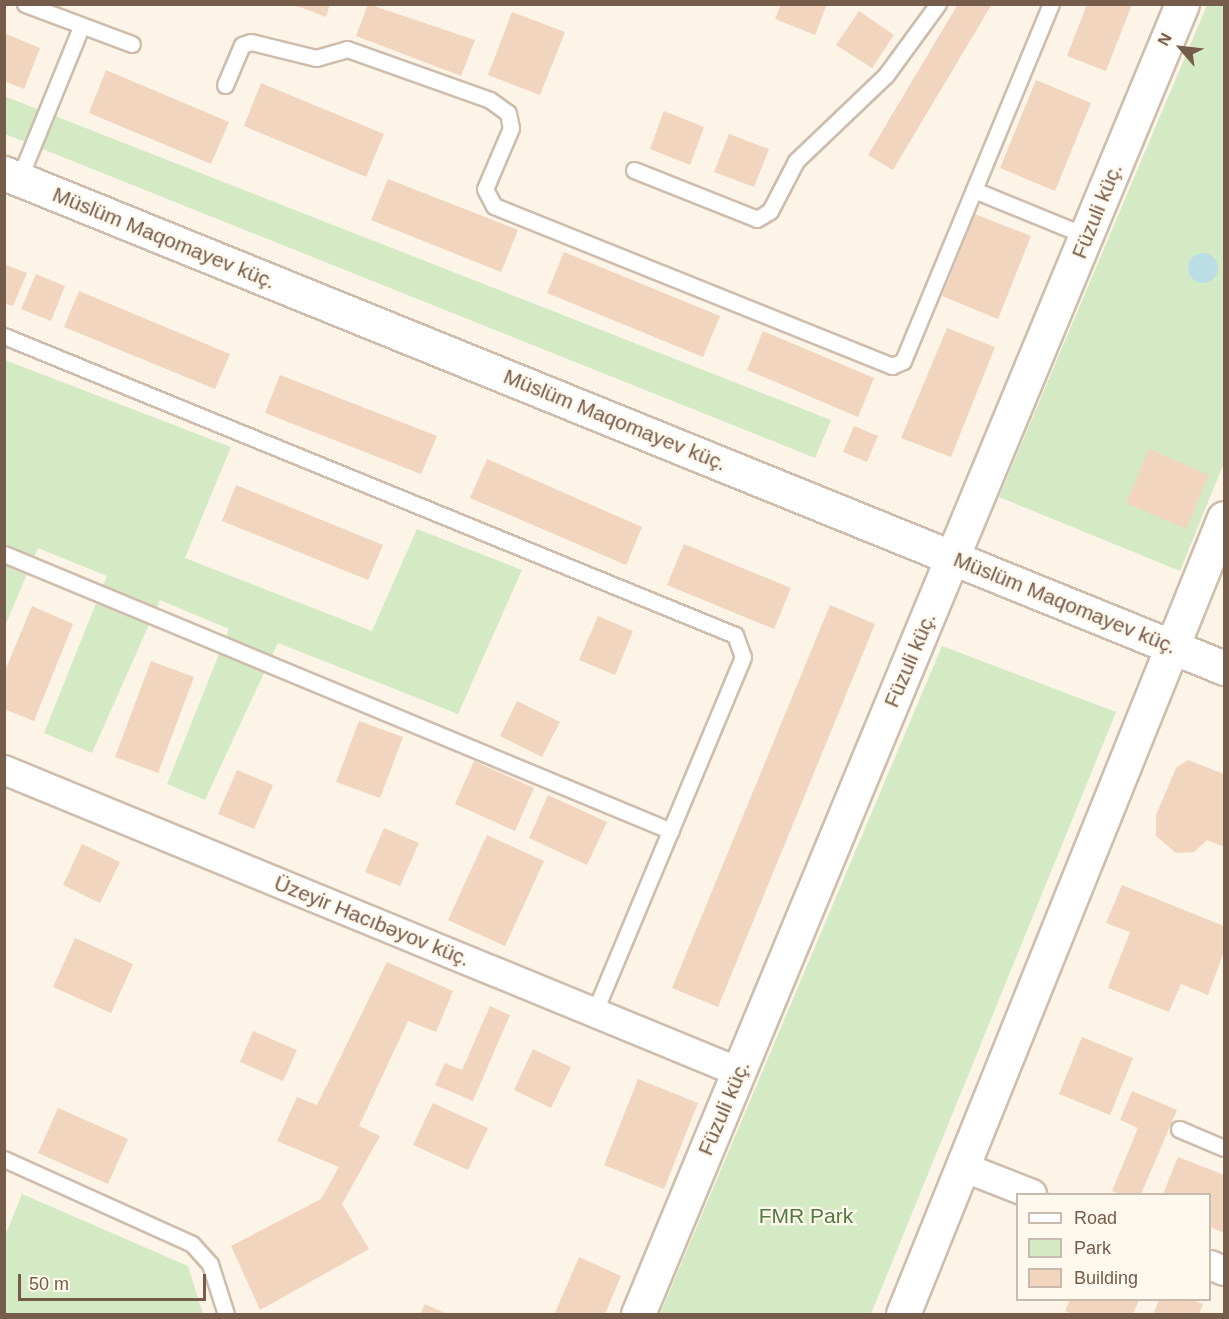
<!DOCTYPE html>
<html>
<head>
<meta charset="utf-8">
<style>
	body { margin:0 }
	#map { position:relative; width:1229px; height:1319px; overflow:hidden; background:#fcf5e7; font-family:Arial,sans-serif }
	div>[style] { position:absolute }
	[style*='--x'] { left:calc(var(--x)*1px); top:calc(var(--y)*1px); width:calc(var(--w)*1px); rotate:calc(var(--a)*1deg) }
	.green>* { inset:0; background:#d3eac5 }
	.water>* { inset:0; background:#bbdee6 }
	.round { border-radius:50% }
	.building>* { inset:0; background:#f1d5bf }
	.roads { filter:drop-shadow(2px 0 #cebdad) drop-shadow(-2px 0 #cebdad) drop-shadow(0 2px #cebdad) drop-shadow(0 -2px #cebdad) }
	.lane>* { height:15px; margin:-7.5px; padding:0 7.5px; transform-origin:7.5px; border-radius:7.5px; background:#fff }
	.street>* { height:28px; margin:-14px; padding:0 14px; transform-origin:14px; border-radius:14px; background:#fff }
	.secondary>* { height:33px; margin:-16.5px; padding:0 16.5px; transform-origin:16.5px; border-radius:16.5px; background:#fff }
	span { translate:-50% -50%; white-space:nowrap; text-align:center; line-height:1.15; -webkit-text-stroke:4.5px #fff8ed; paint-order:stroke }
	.street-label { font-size:21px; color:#765c4b }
	.park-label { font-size:21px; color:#527b43 }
	.frame { position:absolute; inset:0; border:6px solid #765c4b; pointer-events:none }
	.legend { position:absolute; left:1016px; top:1193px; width:195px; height:108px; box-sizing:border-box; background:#fff8ed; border:2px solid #c8baac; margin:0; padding:8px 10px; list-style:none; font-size:18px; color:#765c4b }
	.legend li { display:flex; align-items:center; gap:12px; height:30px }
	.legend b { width:30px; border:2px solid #c8baac }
	.north { position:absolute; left:1151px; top:18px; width:60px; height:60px; -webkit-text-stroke:4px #fff8ed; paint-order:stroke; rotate:298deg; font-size:16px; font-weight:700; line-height:24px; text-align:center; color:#765c4b }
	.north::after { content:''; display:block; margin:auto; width:21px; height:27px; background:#765c4b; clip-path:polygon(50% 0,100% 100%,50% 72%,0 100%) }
	.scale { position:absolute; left:18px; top:1274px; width:188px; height:27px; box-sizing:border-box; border:3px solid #765c4b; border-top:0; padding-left:8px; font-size:18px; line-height:21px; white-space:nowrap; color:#765c4b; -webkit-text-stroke:4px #fff8ed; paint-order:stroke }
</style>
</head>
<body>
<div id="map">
	<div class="green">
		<i style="clip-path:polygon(1207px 5px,1224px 5px,1224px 463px,1180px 571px,999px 497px)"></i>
		<i style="clip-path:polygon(4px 96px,831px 420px,815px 458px,5px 134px)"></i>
		<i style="clip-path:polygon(5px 360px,231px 447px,185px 558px,372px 631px,417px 529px,522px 570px,458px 714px,278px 643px,205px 800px,167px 784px,229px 629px,160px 600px,92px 753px,44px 733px,107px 576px,38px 548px,5px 626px)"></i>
		<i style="clip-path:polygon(942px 646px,1116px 712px,871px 1314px,660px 1314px)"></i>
		<i style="clip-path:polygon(22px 1194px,188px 1266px,203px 1314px,5px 1314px,5px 1236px)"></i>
	</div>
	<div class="water">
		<i class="round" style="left:1188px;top:253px;width:30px;height:30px"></i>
	</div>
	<div class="building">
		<i style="clip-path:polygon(292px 4px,330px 4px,326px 17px)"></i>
		<i style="clip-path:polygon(368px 4px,475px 40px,461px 76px,356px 36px)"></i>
		<i style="clip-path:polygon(781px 4px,827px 4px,815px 35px,775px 19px)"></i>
		<i style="clip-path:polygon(958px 4px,992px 4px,893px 170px,868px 155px)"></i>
		<i style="clip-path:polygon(1087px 4px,1132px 4px,1106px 71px,1067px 56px)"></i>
		<i style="clip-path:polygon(859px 11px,894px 35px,872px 68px,836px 45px)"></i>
		<i style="clip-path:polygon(512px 12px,565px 32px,540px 95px,488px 75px)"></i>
		<i style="clip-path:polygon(4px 33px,40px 48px,24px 89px,4px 81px)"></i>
		<i style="clip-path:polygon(106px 70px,229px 122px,211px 164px,89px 113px)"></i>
		<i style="clip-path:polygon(1036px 80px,1091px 103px,1055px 191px,1000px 168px)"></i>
		<i style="clip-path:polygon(261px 83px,384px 134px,366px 177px,244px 126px)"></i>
		<i style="clip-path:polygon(664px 111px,704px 127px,690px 165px,650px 149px)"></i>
		<i style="clip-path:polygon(729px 134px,769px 149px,754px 187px,714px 172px)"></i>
		<i style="clip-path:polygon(388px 179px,518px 230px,501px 272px,371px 220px)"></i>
		<i style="clip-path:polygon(975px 214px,1031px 236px,998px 319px,942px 296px)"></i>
		<i style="clip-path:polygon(564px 252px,720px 316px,703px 357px,547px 293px)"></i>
		<i style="clip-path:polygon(4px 264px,27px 273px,13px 306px,4px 303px)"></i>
		<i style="clip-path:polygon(36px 274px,65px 286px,51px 321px,21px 309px)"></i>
		<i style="clip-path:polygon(79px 291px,230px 354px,215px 389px,64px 327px)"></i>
		<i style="clip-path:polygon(947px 328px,995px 347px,951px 457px,901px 438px)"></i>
		<i style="clip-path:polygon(763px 331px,874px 378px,858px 417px,747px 370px)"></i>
		<i style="clip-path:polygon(280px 375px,437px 436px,421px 474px,265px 413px)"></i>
		<i style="clip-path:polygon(854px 426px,878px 436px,867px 462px,843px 452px)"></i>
		<i style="clip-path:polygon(1149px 449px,1209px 475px,1186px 529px,1126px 503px)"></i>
		<i style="clip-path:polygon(487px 459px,642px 527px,626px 565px,470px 498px)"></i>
		<i style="clip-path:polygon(236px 485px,383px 545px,368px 580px,222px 521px)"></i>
		<i style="clip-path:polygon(684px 544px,791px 588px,774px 629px,667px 585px)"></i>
		<i style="clip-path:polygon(830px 605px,875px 624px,718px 1007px,672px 988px)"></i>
		<i style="clip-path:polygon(32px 606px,73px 624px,34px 721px,4px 709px,4px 673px)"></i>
		<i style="clip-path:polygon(598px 616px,633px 631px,615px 675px,579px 660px)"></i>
		<i style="clip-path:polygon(151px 661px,194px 677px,158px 773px,115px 757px)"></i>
		<i style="clip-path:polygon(517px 701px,560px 722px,542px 757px,500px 736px)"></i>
		<i style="clip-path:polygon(359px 721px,403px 737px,380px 798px,336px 782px)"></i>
		<i style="clip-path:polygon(1188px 760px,1224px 774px,1224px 847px,1207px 840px,1194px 852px,1176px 853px,1156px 836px,1156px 815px,1176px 768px)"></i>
		<i style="clip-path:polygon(474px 761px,534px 788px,515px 831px,455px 804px)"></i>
		<i style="clip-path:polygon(237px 770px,273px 785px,254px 829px,218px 814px)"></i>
		<i style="clip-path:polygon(548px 795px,607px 822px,587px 865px,529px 838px)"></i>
		<i style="clip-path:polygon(384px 828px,419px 843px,400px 886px,365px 872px)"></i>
		<i style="clip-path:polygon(487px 835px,544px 861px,505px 946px,448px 920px)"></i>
		<i style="clip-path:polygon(82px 844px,120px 862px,100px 903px,63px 885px)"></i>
		<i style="clip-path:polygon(1122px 885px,1224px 926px,1224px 952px,1208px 995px,1181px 984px,1169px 1012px,1108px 988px,1130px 932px,1106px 923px)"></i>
		<i style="clip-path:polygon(75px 938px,133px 964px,111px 1013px,53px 987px)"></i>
		<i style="clip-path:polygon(387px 962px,453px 991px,436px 1032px,408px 1021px,359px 1126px,380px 1136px,342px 1204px,369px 1249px,260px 1310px,231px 1246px,321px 1199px,339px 1167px,277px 1141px,297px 1097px,317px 1105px)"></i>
		<i style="clip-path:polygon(490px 1006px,510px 1015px,473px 1101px,435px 1085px,445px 1063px,462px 1070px)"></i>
		<i style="clip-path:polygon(253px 1031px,297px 1050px,283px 1081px,240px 1062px)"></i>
		<i style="clip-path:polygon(1082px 1037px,1133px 1058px,1110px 1115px,1059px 1094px)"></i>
		<i style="clip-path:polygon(533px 1049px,571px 1067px,551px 1108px,514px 1090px)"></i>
		<i style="clip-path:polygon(638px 1079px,698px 1103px,664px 1189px,604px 1165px)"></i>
		<i style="clip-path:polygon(1132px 1091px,1177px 1110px,1141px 1194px,1120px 1194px,1112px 1191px,1138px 1128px,1120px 1120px)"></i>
		<i style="clip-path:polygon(433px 1103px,488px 1128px,468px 1170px,413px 1145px)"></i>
		<i style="clip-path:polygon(58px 1108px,128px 1139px,108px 1184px,38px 1153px)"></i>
		<i style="clip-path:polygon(1178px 1157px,1224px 1175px,1224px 1233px,1210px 1227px,1210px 1194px,1163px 1194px)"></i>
		<i style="clip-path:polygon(579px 1257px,621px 1276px,605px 1314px,555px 1313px)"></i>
		<i style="clip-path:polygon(1070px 1300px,1139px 1300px,1133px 1314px,1073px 1314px,1065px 1311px)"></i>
		<i style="clip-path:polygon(1159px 1300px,1192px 1300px,1203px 1304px,1199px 1314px,1153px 1314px)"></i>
		<i style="clip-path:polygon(425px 1304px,447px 1314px,420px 1314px)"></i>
	</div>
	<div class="roads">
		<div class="lane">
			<i style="--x:25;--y:4;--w:114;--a:20.5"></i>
			<i style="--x:225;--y:85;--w:43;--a:-67"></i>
			<i style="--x:242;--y:45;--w:9;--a:-18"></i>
			<i style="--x:251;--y:42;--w:67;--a:13.8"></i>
			<i style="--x:316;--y:58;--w:32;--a:-16"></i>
			<i style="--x:347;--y:49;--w:152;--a:19.6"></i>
			<i style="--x:490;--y:100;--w:22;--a:36"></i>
			<i style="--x:508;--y:113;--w:15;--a:79"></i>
			<i style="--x:511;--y:128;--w:66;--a:113.1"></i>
			<i style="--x:485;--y:189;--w:19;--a:62"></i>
			<i style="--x:494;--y:206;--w:429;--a:21.9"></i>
			<i style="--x:892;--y:366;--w:12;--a:-24"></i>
			<i style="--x:903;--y:361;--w:386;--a:-67.5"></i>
			<i style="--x:634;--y:170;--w:132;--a:21.7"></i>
			<i style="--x:757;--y:219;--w:15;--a:-32"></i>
			<i style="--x:770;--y:211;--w:56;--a:-62.5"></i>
			<i style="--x:796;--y:161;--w:124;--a:-43.7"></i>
			<i style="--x:886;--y:75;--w:88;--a:-53.8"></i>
			<i style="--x:19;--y:179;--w:164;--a:-67.8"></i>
			<i style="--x:974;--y:190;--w:122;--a:22.2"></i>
			<i style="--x:4;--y:336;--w:790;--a:22.25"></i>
			<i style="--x:735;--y:635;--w:23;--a:70"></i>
			<i style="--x:743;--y:657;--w:386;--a:112.7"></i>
			<i style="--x:4;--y:554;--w:722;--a:22.55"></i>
			<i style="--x:1179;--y:1129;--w:49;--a:22.9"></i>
			<i style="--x:4;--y:1159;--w:206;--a:24.3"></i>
			<i style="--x:192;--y:1244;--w:27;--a:48"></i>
			<i style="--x:210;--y:1264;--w:52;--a:72.3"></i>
		</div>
		<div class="street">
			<i style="--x:4;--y:770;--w:795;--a:22.34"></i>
			<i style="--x:963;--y:1167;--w:74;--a:21.4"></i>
			<i style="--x:1210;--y:1265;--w:15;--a:23"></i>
		</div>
		<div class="secondary">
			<i style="--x:4;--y:173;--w:1317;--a:22.08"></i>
			<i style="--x:638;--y:1314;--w:1418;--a:-67.45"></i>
			<i style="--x:903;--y:1314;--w:858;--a:-68.04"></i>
		</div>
	</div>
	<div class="street-label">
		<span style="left:1097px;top:211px;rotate:-68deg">Füzuli küç.</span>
		<span style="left:164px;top:238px;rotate:22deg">Müslüm Maqomayev küç.</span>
		<span style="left:615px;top:420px;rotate:22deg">Müslüm Maqomayev küç.</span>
		<span style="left:1065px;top:603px;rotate:22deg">Müslüm Maqomayev küç.</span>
		<span style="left:910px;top:660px;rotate:-67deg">Füzuli küç.</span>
		<span style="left:372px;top:921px;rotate:22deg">Üzeyir Hacıbəyov küç.</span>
		<span style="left:724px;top:1108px;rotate:-67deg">Füzuli küç.</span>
	</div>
	<div class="park-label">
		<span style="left:806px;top:1216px">FMR Park</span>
	</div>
	<div class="frame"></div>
	<ul class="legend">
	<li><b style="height:8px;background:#fff"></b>Road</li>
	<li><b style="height:16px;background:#d3eac5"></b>Park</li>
	<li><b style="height:16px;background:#f1d5bf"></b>Building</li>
	</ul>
	<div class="north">N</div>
	<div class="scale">50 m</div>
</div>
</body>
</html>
